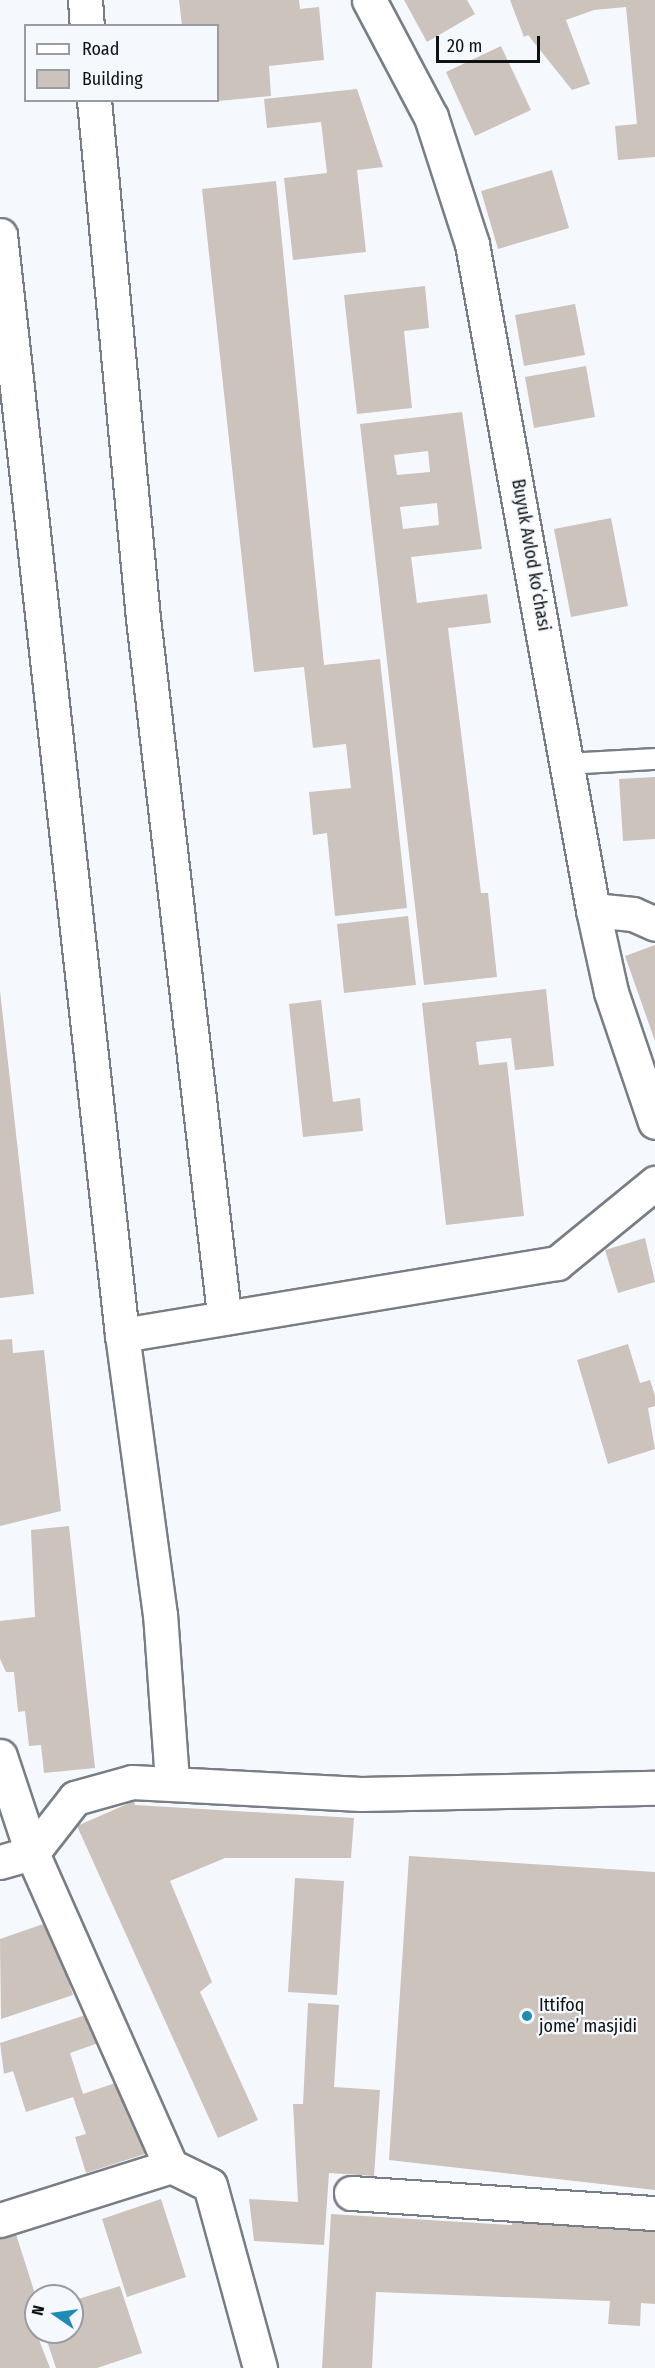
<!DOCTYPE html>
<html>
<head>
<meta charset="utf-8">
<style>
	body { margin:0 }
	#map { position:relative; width:655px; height:2368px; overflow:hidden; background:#f5f9fe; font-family:"Fira Sans Condensed",sans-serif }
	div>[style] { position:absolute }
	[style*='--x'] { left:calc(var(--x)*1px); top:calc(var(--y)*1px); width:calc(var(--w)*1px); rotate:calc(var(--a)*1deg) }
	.building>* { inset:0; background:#cbc3bc }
	.roads { filter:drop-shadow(2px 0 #787e85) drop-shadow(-2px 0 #787e85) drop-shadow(0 2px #787e85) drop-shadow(0 -2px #787e85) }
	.service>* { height:20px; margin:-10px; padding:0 10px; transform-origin:10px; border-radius:10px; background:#fff }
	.minor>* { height:33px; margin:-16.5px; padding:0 16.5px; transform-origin:16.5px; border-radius:16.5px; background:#fff }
	.tertiary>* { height:33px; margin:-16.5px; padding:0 16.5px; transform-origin:16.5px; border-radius:16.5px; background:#fff }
	.dots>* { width:16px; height:16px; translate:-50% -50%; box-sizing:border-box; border:3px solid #f5f9fe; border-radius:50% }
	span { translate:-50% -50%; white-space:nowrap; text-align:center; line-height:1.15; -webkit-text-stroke:4.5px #f5f9fe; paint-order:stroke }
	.street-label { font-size:18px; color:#0f1113 }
	.poi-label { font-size:18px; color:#0f1113 }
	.left { translate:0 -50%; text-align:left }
	.legend { position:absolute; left:24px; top:24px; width:195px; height:78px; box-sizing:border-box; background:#f5f9fe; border:2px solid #999ca0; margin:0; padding:8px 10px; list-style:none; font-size:18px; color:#0f1113 }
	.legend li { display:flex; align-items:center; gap:12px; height:30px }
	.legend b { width:30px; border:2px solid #999ca0 }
	.north { position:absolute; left:24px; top:2284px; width:60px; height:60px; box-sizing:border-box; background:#f5f9fe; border:2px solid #999ca0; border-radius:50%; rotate:283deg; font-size:16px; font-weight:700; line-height:24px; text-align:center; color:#0f1113 }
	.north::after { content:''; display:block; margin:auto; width:21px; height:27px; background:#218cb3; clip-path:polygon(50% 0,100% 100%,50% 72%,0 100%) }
	.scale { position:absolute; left:436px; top:36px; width:104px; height:27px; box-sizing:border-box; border:3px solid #0f1113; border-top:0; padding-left:8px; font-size:18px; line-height:21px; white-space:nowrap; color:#0f1113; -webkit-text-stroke:4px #f5f9fe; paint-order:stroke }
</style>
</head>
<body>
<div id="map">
	<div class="building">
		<i style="clip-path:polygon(179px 0,299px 0,300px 9px,319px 7px,324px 60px,269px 66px,271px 96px,218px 101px,218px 26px,182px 26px)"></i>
		<i style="clip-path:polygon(404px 0,467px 0,475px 14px,427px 42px)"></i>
		<i style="clip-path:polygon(510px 0,655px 0,655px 157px,618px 160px,615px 126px,637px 124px,626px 7px,594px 10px,566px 20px,590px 84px,572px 90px,528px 35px,524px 37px)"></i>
		<i style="clip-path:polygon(501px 46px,531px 110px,475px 136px,446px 72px)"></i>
		<i style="clip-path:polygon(357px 89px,383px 167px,357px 170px,366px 252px,293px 260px,284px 178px,327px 173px,321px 122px,267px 128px,264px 99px)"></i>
		<i style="clip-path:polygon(552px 170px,569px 228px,498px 249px,481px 191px)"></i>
		<i style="clip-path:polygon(276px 181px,324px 665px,380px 659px,407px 908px,335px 916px,327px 833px,313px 835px,309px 792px,351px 788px,346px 744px,313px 748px,304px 667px,254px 672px,202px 189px)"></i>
		<i style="clip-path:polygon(425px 286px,429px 328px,404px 331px,412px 408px,357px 414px,344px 295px)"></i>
		<i style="clip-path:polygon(575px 304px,585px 355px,524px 366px,515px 315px)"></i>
		<i style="clip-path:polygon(586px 366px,595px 417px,534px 428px,525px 377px)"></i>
		<i style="clip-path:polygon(evenodd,462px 412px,482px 549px,411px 557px,417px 603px,487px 594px,491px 623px,448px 628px,481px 893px,488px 893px,497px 977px,424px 985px,360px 424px,462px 412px,428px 451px,430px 472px,397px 475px,394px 455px,428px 451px,462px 412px,437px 503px,439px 525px,403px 529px,400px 507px,437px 503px)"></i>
		<i style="clip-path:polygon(611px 518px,628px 606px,571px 617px,554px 529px)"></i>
		<i style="clip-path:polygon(655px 777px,655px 839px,623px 841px,619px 779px)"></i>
		<i style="clip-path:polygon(408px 916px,416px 985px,344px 993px,337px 924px)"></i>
		<i style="clip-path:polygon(655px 945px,655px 1041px,625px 956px)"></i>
		<i style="clip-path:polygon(546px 989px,554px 1066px,515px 1070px,511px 1038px,476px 1042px,479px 1065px,507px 1062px,524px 1216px,446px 1225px,422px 1003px)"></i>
		<i style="clip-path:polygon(0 991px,34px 1294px,0 1298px)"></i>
		<i style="clip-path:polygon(321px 1000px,333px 1102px,360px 1098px,363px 1131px,303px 1137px,289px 1004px)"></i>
		<i style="clip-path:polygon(645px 1238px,655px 1282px,618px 1293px,605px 1250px)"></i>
		<i style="clip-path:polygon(12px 1339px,13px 1353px,44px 1350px,61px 1511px,0 1526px,0 1340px)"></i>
		<i style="clip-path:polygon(628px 1344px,640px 1383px,650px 1380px,655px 1396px,655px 1406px,648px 1408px,655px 1449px,608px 1464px,577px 1360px)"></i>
		<i style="clip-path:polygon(69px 1526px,95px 1768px,44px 1773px,41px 1745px,29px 1746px,25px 1711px,18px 1712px,14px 1672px,6px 1672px,0 1659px,0 1621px,35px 1617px,31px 1530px)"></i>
		<i style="clip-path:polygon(134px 1801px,135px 1805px,354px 1818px,351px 1858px,225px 1858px,170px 1881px,212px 1982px,200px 1992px,258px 2120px,218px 2138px,77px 1826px)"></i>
		<i style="clip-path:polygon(409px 1856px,655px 1872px,655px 2190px,389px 2160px)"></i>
		<i style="clip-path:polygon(295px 1878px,344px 1881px,337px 1995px,288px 1992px)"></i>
		<i style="clip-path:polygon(49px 1922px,73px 1995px,1px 2019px,0 1939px)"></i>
		<i style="clip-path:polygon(308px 2003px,339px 2005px,334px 2087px,380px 2090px,374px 2176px,329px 2173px,324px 2245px,254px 2241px,249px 2199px,298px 2202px,293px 2104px,303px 2104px)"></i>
		<i style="clip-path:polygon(92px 2013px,107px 2040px,70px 2053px,83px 2094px,124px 2080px,148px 2153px,86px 2173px,75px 2137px,86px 2134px,73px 2097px,26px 2112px,13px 2071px,4px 2074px,0 2043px)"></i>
		<i style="clip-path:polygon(161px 2199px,186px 2277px,127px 2297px,102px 2219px)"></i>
		<i style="clip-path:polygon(331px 2214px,512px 2225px,513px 2214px,644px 2226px,644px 2231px,655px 2232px,655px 2304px,641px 2303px,640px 2326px,608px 2324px,610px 2301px,376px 2292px,372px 2368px,322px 2368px)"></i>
		<i style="clip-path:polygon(15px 2231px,36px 2297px,31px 2310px,36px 2332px,50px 2368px,0 2368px,0 2236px)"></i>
		<i style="clip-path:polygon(120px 2286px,142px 2353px,97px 2368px,56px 2368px,44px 2332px,72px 2332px,72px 2301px)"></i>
	</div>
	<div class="roads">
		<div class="service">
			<i style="--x:567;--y:764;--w:88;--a:-3.3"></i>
		</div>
		<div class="minor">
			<i style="--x:85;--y:0;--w:26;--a:86"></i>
			<i style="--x:94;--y:100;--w:520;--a:84.6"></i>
			<i style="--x:143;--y:618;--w:701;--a:83.36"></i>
			<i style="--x:0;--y:235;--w:1107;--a:83.67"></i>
			<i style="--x:593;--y:910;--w:40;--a:5.7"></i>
			<i style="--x:633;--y:914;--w:24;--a:24"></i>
			<i style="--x:0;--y:1756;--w:102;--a:71.7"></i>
			<i style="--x:32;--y:1853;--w:342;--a:66.1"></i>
			<i style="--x:171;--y:2166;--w:43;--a:26"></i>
			<i style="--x:210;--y:2185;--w:190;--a:74.7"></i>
			<i style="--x:172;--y:1781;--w:166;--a:-94.1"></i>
			<i style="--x:160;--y:1615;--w:283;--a:-97.7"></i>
			<i style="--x:122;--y:1335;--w:441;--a:-9.4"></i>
			<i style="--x:557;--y:1263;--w:127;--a:-39.2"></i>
			<i style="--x:0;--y:1862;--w:33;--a:-16"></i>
			<i style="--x:32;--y:1853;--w:70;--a:-52"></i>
			<i style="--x:75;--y:1798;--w:59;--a:-15.7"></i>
			<i style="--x:132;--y:1782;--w:229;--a:3"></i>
			<i style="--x:361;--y:1794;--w:294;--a:-1.2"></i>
			<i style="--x:351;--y:2193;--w:305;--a:3.8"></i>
			<i style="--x:0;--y:2220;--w:179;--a:-17.5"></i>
		</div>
		<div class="tertiary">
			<i style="--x:369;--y:0;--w:132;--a:62.1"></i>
			<i style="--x:431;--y:117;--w:133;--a:72.1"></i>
			<i style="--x:472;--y:244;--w:677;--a:79.7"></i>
			<i style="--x:593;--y:910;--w:84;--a:77.6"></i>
			<i style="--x:611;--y:992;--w:137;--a:71.3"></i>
		</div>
	</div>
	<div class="dots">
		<i style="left:527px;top:2016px;background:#218cb3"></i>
	</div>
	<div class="street-label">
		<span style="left:531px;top:555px;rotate:80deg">Buyuk Avlod koʻchasi</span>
	</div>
	<div class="poi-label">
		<span class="left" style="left:539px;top:2016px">Ittifoq<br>jome’ masjidi</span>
	</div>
	<ul class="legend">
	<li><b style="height:8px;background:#fff"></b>Road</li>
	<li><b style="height:16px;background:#cbc3bc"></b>Building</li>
	</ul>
	<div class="north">N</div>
	<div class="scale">20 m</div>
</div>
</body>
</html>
